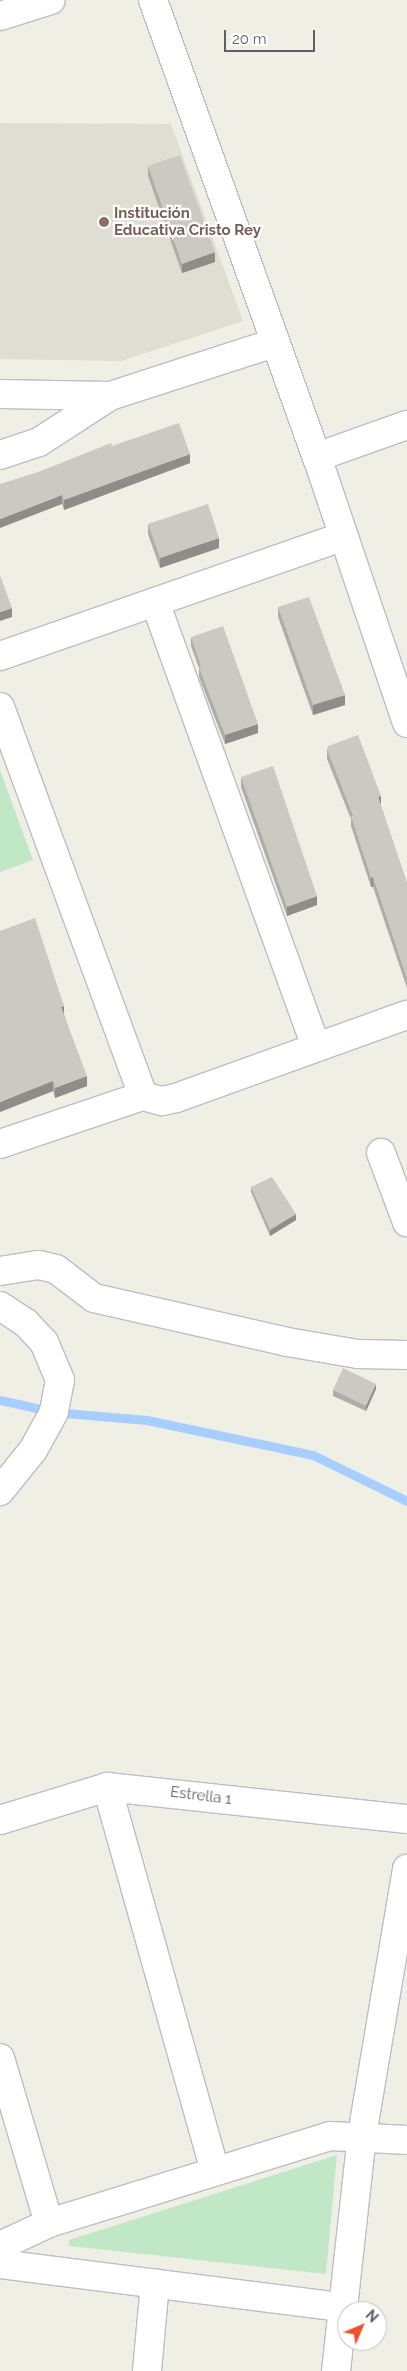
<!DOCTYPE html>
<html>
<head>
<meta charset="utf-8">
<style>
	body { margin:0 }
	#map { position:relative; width:407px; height:2371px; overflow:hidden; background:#f0efe5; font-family:Raleway,sans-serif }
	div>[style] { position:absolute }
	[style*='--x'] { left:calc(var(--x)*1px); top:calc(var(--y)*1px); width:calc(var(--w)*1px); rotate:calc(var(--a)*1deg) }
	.education>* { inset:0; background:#e0ded3 }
	.green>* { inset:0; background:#c1e8c6 }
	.stream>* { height:9px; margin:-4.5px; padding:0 4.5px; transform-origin:4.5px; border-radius:4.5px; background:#a6ceff }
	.roads { filter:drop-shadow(1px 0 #bdbec4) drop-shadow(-1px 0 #bdbec4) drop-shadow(0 1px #bdbec4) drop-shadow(0 -1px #bdbec4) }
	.street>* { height:28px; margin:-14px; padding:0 14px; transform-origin:14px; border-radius:14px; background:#fff }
	.secondary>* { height:28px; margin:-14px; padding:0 14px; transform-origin:14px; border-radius:14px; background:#fff }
	.wall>* { inset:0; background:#afada7 }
	.shaded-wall>* { inset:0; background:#8e8d88 }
	.building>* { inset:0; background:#cbc9c2 }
	.dots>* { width:14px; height:14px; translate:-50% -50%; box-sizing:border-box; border:2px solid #fff; border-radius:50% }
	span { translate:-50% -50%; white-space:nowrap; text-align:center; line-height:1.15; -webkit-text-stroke:4.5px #fff; paint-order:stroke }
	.education-label { font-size:15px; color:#785e54; font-weight:700 }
	.left { translate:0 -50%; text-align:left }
	.street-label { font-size:15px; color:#5d6066 }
	.north { position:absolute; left:337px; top:2301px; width:50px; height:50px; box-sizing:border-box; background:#fff; border:1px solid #bebfc2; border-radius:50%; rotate:45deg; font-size:14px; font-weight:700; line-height:20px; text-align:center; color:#5d6066 }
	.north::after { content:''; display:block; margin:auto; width:18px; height:22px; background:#ee522d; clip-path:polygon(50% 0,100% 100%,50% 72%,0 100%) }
	.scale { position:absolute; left:224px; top:30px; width:91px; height:22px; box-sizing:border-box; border:2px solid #5d6066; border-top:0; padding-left:6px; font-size:15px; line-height:18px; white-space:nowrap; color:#5d6066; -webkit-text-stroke:4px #fff; paint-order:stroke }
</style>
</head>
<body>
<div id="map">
	<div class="education">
		<i style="clip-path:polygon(0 123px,171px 124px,243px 321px,121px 361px,0 359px)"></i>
	</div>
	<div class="green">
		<i style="clip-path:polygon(0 770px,33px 860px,0 872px)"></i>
		<i style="clip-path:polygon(337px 2155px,326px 2274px,69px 2246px,69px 2240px)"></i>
	</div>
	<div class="stream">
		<i style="--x:0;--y:1400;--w:55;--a:12.5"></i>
		<i style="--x:54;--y:1412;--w:93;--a:4.9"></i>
		<i style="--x:147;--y:1420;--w:170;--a:11.9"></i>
		<i style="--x:313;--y:1455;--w:105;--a:26.1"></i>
	</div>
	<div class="roads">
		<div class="street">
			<i style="--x:153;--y:0;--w:486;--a:70.3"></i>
			<i style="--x:317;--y:457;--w:281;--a:71.3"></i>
			<i style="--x:0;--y:16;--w:53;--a:-17.4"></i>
			<i style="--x:0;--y:394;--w:110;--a:1"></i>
			<i style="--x:110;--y:396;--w:172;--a:-17.9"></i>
			<i style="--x:0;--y:455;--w:41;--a:-18.4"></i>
			<i style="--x:39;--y:442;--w:85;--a:-32.9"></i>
			<i style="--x:317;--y:457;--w:96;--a:-19.6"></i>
			<i style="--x:155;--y:602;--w:472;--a:70.1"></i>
			<i style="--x:0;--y:656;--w:362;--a:-19.2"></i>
			<i style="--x:0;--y:707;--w:414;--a:69.8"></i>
			<i style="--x:0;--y:1144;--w:151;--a:-18.6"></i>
			<i style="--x:143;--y:1096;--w:20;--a:15"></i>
			<i style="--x:162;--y:1101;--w:14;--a:-12"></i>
			<i style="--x:176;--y:1098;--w:245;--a:-19.8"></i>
			<i style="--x:381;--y:1153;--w:74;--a:69.4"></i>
			<i style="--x:0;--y:1271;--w:39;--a:-9"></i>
			<i style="--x:39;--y:1265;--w:17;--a:13"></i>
			<i style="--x:56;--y:1269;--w:48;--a:37.3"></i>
			<i style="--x:94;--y:1298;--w:198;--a:12.8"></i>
			<i style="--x:287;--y:1342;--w:72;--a:9.6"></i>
			<i style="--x:358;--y:1354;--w:49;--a:1.2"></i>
			<i style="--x:107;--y:1787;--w:399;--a:74.3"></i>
			<i style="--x:0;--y:2058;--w:172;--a:73.5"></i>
			<i style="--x:0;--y:2246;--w:54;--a:-25.1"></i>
			<i style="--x:49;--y:2223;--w:294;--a:-17.2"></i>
			<i style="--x:330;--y:2136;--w:77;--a:3"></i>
			<i style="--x:0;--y:2264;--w:344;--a:7.2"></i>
			<i style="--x:147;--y:2371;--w:88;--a:-84.8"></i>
			<i style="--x:336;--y:2371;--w:237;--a:-83.7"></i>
			<i style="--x:362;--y:2135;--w:270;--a:-80.4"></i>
		</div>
		<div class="secondary">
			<i style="--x:0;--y:1306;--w:31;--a:33"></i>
			<i style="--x:26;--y:1323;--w:26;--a:47"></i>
			<i style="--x:44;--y:1342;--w:41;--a:67.2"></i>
			<i style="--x:60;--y:1380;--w:33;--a:101"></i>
			<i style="--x:54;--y:1412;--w:43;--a:118.9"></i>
			<i style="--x:33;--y:1450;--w:53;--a:128.8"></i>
			<i style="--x:0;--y:1820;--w:112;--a:-17.1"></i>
			<i style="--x:107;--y:1787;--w:302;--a:6.1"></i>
		</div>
	</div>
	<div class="wall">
		<i style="clip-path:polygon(148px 166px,215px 262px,182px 273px,148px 176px)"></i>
		<i style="clip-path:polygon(112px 446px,190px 463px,64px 510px,62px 504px,41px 471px)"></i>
		<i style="clip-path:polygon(148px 524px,219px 548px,160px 568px,148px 534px)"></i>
		<i style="clip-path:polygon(278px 607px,345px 705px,313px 715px,278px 617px)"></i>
		<i style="clip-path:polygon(191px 637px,258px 733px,225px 744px,199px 677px,199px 668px,191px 646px)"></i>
		<i style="clip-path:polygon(327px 749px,381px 806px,407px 883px,407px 988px,373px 887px,371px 887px,351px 826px,351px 819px,327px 759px)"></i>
		<i style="clip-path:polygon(241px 777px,317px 905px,287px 916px,241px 787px)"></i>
		<i style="clip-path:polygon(64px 1014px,87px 1086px,55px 1098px,53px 1091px,0 1112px)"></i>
		<i style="clip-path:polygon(251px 1187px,296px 1220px,270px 1236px,251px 1192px)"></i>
		<i style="clip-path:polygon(376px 1389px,366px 1411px,333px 1396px,333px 1390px)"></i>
	</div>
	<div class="shaded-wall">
		<i style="clip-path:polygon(215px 252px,215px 262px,182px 273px,182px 264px)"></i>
		<i style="clip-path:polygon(190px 454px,190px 463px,64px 510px,64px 500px)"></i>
		<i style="clip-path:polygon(62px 495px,62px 504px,0 528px,0 519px)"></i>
		<i style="clip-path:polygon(219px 538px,219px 548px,160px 568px,160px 558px)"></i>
		<i style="clip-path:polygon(12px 608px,12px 617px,0 621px,0 612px)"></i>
		<i style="clip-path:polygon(345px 695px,345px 705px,313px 715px,313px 705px)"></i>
		<i style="clip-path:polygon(258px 724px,258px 733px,225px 744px,225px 735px)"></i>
		<i style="clip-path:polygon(381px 796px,381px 806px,378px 797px)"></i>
		<i style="clip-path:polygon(373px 877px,373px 887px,371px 887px,371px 878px)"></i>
		<i style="clip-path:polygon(317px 896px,317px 905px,287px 916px,287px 907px)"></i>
		<i style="clip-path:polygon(64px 1006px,64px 1015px,61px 1007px)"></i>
		<i style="clip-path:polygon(87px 1076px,87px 1086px,55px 1098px,55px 1088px)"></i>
		<i style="clip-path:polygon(53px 1081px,53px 1091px,0 1112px,0 1102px)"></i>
		<i style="clip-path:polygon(296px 1214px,296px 1220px,270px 1236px,270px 1230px)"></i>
		<i style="clip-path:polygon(376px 1384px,376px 1389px,366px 1411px,366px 1406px)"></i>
	</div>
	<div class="building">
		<i style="clip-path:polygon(180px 155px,215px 252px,182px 264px,148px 166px)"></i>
		<i style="clip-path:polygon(179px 423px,190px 454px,64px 500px,62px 495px,0 519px,0 484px,41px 471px,111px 443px,112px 446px)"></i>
		<i style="clip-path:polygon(208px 504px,219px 538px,160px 558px,148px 524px)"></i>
		<i style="clip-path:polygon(0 575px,12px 608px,0 612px)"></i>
		<i style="clip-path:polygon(309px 597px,345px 695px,313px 705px,278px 607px)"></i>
		<i style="clip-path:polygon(223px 626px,258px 724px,225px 735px,199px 668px,201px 667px,191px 637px)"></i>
		<i style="clip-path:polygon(358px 735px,381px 796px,378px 797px,407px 883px,407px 979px,373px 877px,371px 878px,351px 816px,353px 816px,327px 749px,328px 746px)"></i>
		<i style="clip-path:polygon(273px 766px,317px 896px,287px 907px,241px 777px)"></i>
		<i style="clip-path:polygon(35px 918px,64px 1006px,61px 1007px,87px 1076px,55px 1088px,53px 1081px,0 1102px,0 931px)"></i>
		<i style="clip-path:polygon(272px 1177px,296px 1214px,270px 1230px,251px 1187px)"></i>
		<i style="clip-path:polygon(343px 1368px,376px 1384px,366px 1406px,333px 1390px)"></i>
	</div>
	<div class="dots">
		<i style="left:104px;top:222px;background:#8d6e63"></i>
	</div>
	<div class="education-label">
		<span class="left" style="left:114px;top:222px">Institución<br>Educativa Cristo Rey</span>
	</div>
	<div class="street-label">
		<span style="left:201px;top:1796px;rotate:7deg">Estrella 1</span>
	</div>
	<div class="north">N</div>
	<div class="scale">20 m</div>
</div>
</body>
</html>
